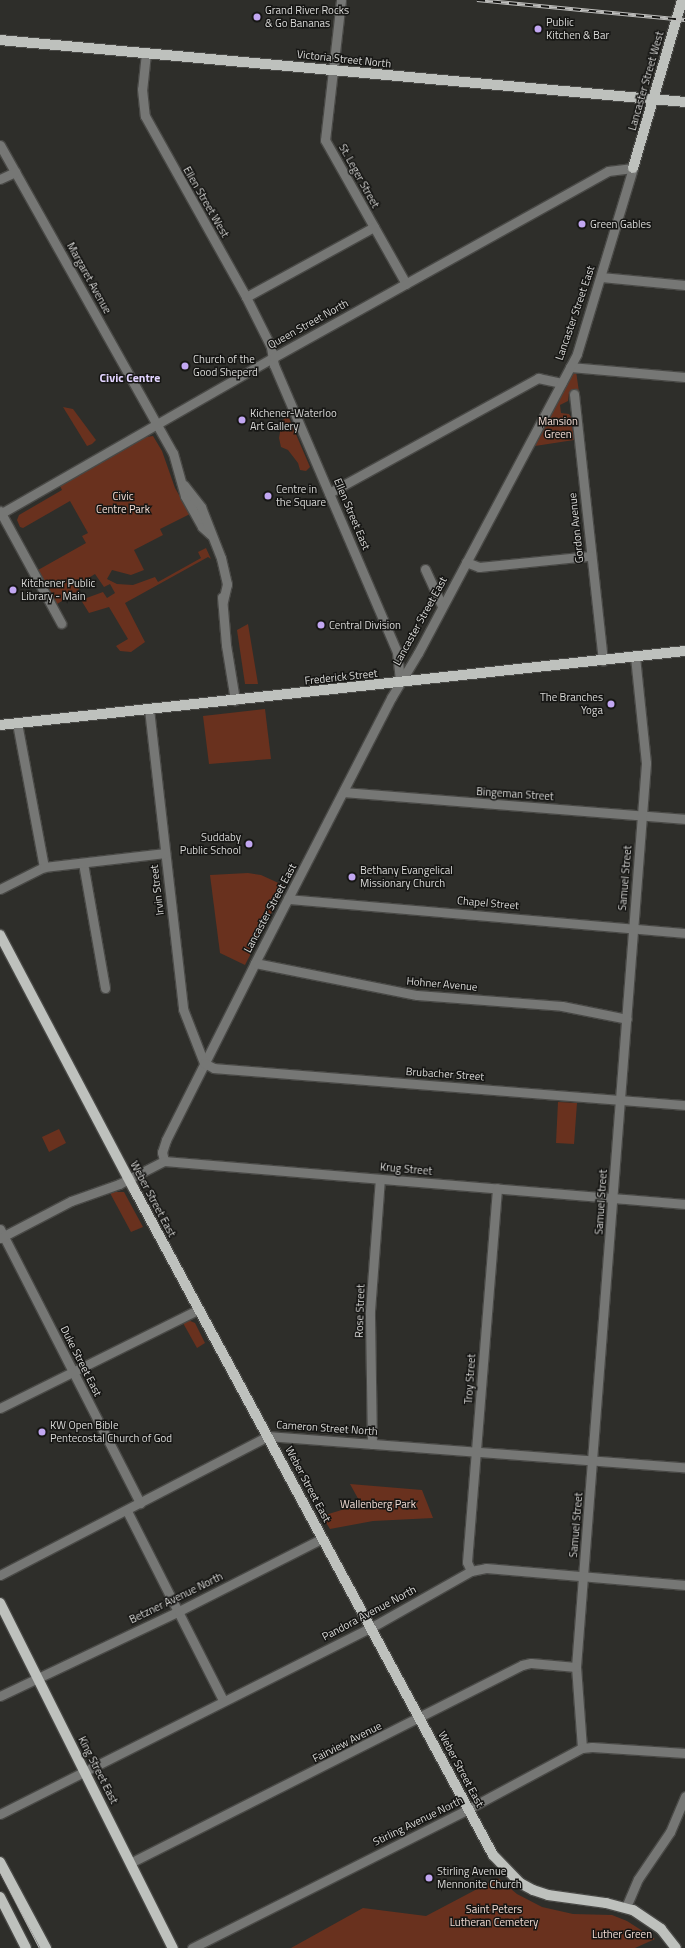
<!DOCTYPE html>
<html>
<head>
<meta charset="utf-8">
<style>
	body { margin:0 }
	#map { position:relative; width:685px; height:1948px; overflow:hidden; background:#2e2e2a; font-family:"Titillium Web",sans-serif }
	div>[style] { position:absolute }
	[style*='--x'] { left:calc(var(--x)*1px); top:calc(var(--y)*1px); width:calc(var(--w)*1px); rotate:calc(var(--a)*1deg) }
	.green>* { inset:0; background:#69311e }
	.roads { filter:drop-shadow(1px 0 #494946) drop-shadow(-1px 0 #494946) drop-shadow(0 1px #494946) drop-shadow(0 -1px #494946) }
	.minor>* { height:9px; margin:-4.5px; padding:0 4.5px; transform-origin:4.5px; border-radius:4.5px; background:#767775 }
	.major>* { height:10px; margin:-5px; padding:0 5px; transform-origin:5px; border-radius:5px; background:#bec1bd }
	.tram>* { height:1px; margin:-0.5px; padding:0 0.5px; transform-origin:0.5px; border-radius:0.5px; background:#bdbdbb }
	.rail>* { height:4px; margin-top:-2px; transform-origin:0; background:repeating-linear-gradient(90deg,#161614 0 8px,#bdbdbb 0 16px); box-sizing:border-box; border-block:1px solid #bdbdbb }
	.dots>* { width:11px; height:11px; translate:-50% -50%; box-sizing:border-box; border:2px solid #161614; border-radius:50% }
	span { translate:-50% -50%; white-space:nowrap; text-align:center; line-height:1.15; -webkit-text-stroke:3px #161614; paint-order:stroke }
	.poi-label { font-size:11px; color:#d9d9d7 }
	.left { translate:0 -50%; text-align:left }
	.right { translate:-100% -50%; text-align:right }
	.street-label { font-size:11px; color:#d9d9d7 }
	.park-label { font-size:11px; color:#f3dcd4 }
	.neighbourhood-label { font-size:12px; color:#e2d4ff; font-weight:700 }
</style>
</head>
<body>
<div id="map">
	<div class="green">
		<i style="clip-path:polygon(576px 371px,579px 392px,569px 393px,568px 401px,560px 405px,561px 413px,569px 414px,571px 417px,574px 440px,535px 446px,569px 376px)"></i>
		<i style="clip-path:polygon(63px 407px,73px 409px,96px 440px,92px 444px,87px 446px)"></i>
		<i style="clip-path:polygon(285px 418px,289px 418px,310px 467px,306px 471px,300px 470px,298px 463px,288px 450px,281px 447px,279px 438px,282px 421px)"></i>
		<i style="clip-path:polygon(153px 436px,162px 451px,175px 488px,190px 514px,160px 529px,163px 535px,134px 550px,144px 570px,131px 575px,112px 570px,107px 579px,117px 584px,133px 585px,155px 577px,158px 582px,201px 558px,198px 552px,206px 548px,211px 559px,208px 557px,125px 603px,145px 642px,131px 652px,120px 651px,116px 646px,128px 639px,109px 607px,89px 613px,81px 600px,103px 592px,107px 598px,115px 593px,110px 584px,104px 587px,95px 574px,85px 580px,77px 592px,57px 604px,38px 570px,86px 543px,82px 536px,88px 533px,70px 501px,23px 528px,20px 527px,17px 520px,19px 515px,62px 490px,60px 486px,146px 437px)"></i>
		<i style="clip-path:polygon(248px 624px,258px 684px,245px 684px,237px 630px)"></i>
		<i style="clip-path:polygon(265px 709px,271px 759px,209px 764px,203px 716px)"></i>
		<i style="clip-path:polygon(248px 873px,261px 875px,285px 886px,245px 965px,220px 953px,210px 875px)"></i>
		<i style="clip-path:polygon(558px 1102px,577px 1103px,574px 1144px,556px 1143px)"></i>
		<i style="clip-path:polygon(59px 1129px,66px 1143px,49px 1152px,42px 1137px)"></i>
		<i style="clip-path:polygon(115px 1192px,124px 1192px,143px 1227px,131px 1232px,110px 1193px)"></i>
		<i style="clip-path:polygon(188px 1320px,195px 1323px,205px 1343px,197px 1348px,183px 1323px)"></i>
		<i style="clip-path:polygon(350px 1484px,422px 1490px,433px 1518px,373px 1521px,330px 1529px,322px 1516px,361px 1504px)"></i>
		<i style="clip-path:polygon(498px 1878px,517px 1894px,542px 1907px,573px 1914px,612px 1915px,627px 1921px,655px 1939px,635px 1948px,291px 1948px,363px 1908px,426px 1916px)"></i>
	</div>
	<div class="roads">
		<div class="minor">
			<i style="--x:341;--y:0;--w:141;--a:96.5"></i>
			<i style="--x:325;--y:140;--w:165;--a:60.6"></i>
			<i style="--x:146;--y:53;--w:36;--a:96"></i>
			<i style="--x:142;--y:89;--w:27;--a:84"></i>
			<i style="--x:145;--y:116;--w:207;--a:60.8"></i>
			<i style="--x:246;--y:297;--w:56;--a:63.4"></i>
			<i style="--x:271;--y:347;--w:18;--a:81"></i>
			<i style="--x:274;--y:365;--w:312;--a:66.8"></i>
			<i style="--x:397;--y:652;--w:31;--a:84"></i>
			<i style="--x:0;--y:145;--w:353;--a:60.7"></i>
			<i style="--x:173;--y:453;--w:45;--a:74.4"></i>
			<i style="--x:185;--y:496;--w:35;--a:61"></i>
			<i style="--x:202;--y:527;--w:12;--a:42"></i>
			<i style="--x:0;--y:179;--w:17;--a:-25"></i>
			<i style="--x:601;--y:277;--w:84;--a:5.4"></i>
			<i style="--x:246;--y:297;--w:146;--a:-28.7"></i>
			<i style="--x:570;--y:367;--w:115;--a:5"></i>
			<i style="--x:574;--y:394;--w:268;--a:83.8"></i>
			<i style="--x:184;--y:485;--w:28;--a:52"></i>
			<i style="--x:201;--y:507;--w:55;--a:68.6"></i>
			<i style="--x:221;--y:558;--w:27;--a:77"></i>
			<i style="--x:227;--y:584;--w:18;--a:103"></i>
			<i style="--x:329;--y:493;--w:239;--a:-28.8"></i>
			<i style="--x:538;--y:378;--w:24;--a:12"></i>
			<i style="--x:0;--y:511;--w:128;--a:61.4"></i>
			<i style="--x:0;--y:514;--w:316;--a:-29.8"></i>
			<i style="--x:274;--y:357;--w:382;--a:-29.1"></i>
			<i style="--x:608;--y:171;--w:25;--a:-7"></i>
			<i style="--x:633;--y:168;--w:194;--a:106.8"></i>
			<i style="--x:577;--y:354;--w:339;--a:118"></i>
			<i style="--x:418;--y:653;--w:52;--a:121"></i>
			<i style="--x:391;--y:698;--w:298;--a:117.2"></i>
			<i style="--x:255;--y:963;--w:198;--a:116.7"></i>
			<i style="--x:166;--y:1140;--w:13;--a:108"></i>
			<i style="--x:162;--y:1152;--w:9;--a:77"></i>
			<i style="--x:466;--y:562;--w:14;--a:21"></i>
			<i style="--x:479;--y:567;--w:112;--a:-5.7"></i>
			<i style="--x:425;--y:569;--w:41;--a:65.3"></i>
			<i style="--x:222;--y:597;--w:48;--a:85.2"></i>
			<i style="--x:226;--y:645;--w:56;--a:80.7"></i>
			<i style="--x:149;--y:709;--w:302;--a:83.5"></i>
			<i style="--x:183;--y:1009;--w:58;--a:68.7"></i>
			<i style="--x:17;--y:723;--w:147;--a:79.4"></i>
			<i style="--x:344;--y:792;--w:342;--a:4.5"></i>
			<i style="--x:83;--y:863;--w:127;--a:80"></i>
			<i style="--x:0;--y:889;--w:49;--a:-26.6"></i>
			<i style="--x:44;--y:867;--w:122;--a:-6.6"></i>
			<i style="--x:288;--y:899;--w:398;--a:4.9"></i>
			<i style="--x:255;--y:963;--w:165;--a:11.2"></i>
			<i style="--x:417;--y:995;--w:145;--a:4.3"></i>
			<i style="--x:562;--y:1006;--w:66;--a:11.3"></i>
			<i style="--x:204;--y:1063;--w:11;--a:27"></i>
			<i style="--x:214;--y:1068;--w:472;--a:4.5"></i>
			<i style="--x:0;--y:1229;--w:308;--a:62.9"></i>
			<i style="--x:0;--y:1238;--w:80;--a:-27.5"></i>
			<i style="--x:71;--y:1201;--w:51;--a:-19.5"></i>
			<i style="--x:119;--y:1184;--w:51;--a:-27.1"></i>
			<i style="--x:164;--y:1161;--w:523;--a:4.72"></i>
			<i style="--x:0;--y:1408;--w:222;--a:-26.4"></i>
			<i style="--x:372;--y:1444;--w:133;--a:-90.9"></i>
			<i style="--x:370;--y:1311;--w:132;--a:-85.7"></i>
			<i style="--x:127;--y:1511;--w:212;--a:63.1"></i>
			<i style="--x:471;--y:1571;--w:10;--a:-114"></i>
			<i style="--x:467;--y:1562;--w:375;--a:-85.4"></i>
			<i style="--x:0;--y:1575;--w:302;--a:-27.4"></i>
			<i style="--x:268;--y:1436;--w:418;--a:4.3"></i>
			<i style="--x:0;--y:1696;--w:198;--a:-25.4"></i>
			<i style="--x:179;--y:1611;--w:161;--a:-26.9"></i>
			<i style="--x:582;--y:1748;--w:81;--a:-94.2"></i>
			<i style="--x:576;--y:1667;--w:907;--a:-85.57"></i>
			<i style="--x:646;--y:763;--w:107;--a:-95.9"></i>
			<i style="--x:0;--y:1814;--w:416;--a:-26.7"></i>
			<i style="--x:372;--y:1627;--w:114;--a:-29.5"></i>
			<i style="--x:471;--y:1571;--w:15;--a:-11"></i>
			<i style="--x:486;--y:1568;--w:200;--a:4.9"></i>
			<i style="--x:132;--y:1862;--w:437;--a:-26.8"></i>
			<i style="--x:522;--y:1665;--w:9;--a:-13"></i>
			<i style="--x:531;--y:1663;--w:45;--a:5.1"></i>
			<i style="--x:626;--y:1907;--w:30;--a:-67"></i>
			<i style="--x:638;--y:1879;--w:57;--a:-55.8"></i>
			<i style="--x:670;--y:1832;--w:39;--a:-67"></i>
			<i style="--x:192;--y:1948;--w:309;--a:-26.7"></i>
			<i style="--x:468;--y:1809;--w:129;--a:-28.2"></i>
			<i style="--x:582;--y:1748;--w:10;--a:-6"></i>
			<i style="--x:592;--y:1747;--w:93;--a:3.7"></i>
		</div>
		<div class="major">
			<i style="--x:0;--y:40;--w:688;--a:5.17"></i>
			<i style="--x:633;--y:168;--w:175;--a:-73.7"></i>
			<i style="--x:0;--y:725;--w:689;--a:-6.17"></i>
			<i style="--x:0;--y:935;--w:287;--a:62.2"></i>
			<i style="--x:134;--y:1189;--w:757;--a:61.67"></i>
			<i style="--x:493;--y:1855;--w:39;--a:46"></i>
			<i style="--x:520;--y:1883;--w:15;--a:28"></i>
			<i style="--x:533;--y:1890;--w:16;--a:18"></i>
			<i style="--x:548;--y:1895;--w:59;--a:7.9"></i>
			<i style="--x:606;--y:1903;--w:28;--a:15"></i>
			<i style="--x:633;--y:1910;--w:34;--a:34"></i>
			<i style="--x:661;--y:1929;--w:24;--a:52"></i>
			<i style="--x:0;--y:1603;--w:386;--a:63.4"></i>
			<i style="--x:0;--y:1862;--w:98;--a:61.9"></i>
			<i style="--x:0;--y:1897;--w:57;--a:63"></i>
		</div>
	</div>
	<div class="tram">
		<i style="--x:0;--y:1872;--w:85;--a:62.8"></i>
	</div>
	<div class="rail">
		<i style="--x:477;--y:0;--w:209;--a:5.5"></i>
	</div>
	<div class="dots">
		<i style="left:257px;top:17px;background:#c2a7f2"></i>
		<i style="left:538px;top:29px;background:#c2a7f2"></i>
		<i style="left:582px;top:224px;background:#c2a7f2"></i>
		<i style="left:185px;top:366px;background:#c2a7f2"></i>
		<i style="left:242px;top:420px;background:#c2a7f2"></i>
		<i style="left:268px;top:496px;background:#c2a7f2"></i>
		<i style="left:13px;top:590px;background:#c2a7f2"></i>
		<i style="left:321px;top:625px;background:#c2a7f2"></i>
		<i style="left:611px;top:704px;background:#c2a7f2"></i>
		<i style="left:249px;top:844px;background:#c2a7f2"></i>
		<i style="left:352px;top:877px;background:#c2a7f2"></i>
		<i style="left:42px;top:1432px;background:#c2a7f2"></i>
		<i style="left:429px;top:1878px;background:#c2a7f2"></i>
	</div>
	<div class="poi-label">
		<span class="left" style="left:265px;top:17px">Grand River Rocks<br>&amp; Go Bananas</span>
		<span class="left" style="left:546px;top:29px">Public<br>Kitchen &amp; Bar</span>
		<span class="left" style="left:590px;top:224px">Green Gables</span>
		<span class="left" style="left:193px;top:366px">Church of the<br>Good Sheperd</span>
		<span class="left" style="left:250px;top:420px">Kichener-Waterloo<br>Art Gallery</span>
		<span class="left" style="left:276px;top:496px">Centre in<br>the Square</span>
		<span class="left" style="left:21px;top:590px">Kitchener Public<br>Library - Main</span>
		<span class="left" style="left:329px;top:625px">Central Division</span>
		<span class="right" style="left:603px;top:704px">The Branches<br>Yoga</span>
		<span class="right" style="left:241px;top:844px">Suddaby<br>Public School</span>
		<span class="left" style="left:360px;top:877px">Bethany Evangelical<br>Missionary Church</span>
		<span class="left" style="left:50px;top:1432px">KW Open Bible<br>Pentecostal Church of God</span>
		<span class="left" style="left:437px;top:1878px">Stirling Avenue<br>Mennonite Church</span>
	</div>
	<div class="street-label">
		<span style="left:344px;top:59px;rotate:6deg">Victoria Street North</span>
		<span style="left:646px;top:81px;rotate:-74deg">Lancaster Street West</span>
		<span style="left:359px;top:176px;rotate:61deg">St. Leger Street</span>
		<span style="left:206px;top:202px;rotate:60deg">Ellen Street West</span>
		<span style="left:89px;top:278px;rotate:61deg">Margaret Avenue</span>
		<span style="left:575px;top:313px;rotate:-71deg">Lancaster Street East</span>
		<span style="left:308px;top:324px;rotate:-29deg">Queen Street North</span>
		<span style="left:352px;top:514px;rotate:67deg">Ellen Street East</span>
		<span style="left:576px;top:528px;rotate:-96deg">Gordon Avenue</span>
		<span style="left:420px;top:621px;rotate:-61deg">Lancaster Street East</span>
		<span style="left:341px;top:677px;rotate:-6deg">Frederick Street</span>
		<span style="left:515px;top:794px;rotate:4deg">Bingeman Street</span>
		<span style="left:625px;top:878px;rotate:-85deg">Samuel Street</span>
		<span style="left:157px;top:890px;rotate:-97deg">Irvin Street</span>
		<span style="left:488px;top:903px;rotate:5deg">Chapel Street</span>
		<span style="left:270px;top:908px;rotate:-62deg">Lancaster Street East</span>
		<span style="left:442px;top:984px;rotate:5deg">Hohner Avenue</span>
		<span style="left:445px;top:1074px;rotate:4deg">Brubacher Street</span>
		<span style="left:406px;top:1169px;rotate:5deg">Krug Street</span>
		<span style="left:153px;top:1199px;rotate:62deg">Weber Street East</span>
		<span style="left:601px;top:1202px;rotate:-86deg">Samuel Street</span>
		<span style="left:360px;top:1311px;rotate:-88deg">Rose Street</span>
		<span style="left:81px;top:1361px;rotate:63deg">Duke Street East</span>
		<span style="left:470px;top:1379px;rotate:-86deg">Troy Street</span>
		<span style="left:327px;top:1428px;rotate:4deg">Cameron Street North</span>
		<span style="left:308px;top:1484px;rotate:62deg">Weber Street East</span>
		<span style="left:576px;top:1525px;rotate:-85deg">Samuel Street</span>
		<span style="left:176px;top:1598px;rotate:-26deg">Betzner Avenue North</span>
		<span style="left:369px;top:1613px;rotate:-28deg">Pandora Avenue North</span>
		<span style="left:347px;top:1742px;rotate:-27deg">Fairview Avenue</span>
		<span style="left:461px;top:1769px;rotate:62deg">Weber Street East</span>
		<span style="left:98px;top:1770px;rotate:63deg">King Street East</span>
		<span style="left:418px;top:1821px;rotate:-26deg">Stirling Avenue North</span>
	</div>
	<div class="park-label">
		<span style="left:558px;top:428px">Mansion<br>Green</span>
		<span style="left:123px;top:503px">Civic<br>Centre Park</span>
		<span style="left:378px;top:1504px">Wallenberg Park</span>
		<span style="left:494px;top:1916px">Saint Peters<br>Lutheran Cemetery</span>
		<span style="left:622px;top:1934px">Luther Green</span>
	</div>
	<div class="neighbourhood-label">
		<span style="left:130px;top:378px">Civic Centre</span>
	</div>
</div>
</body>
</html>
